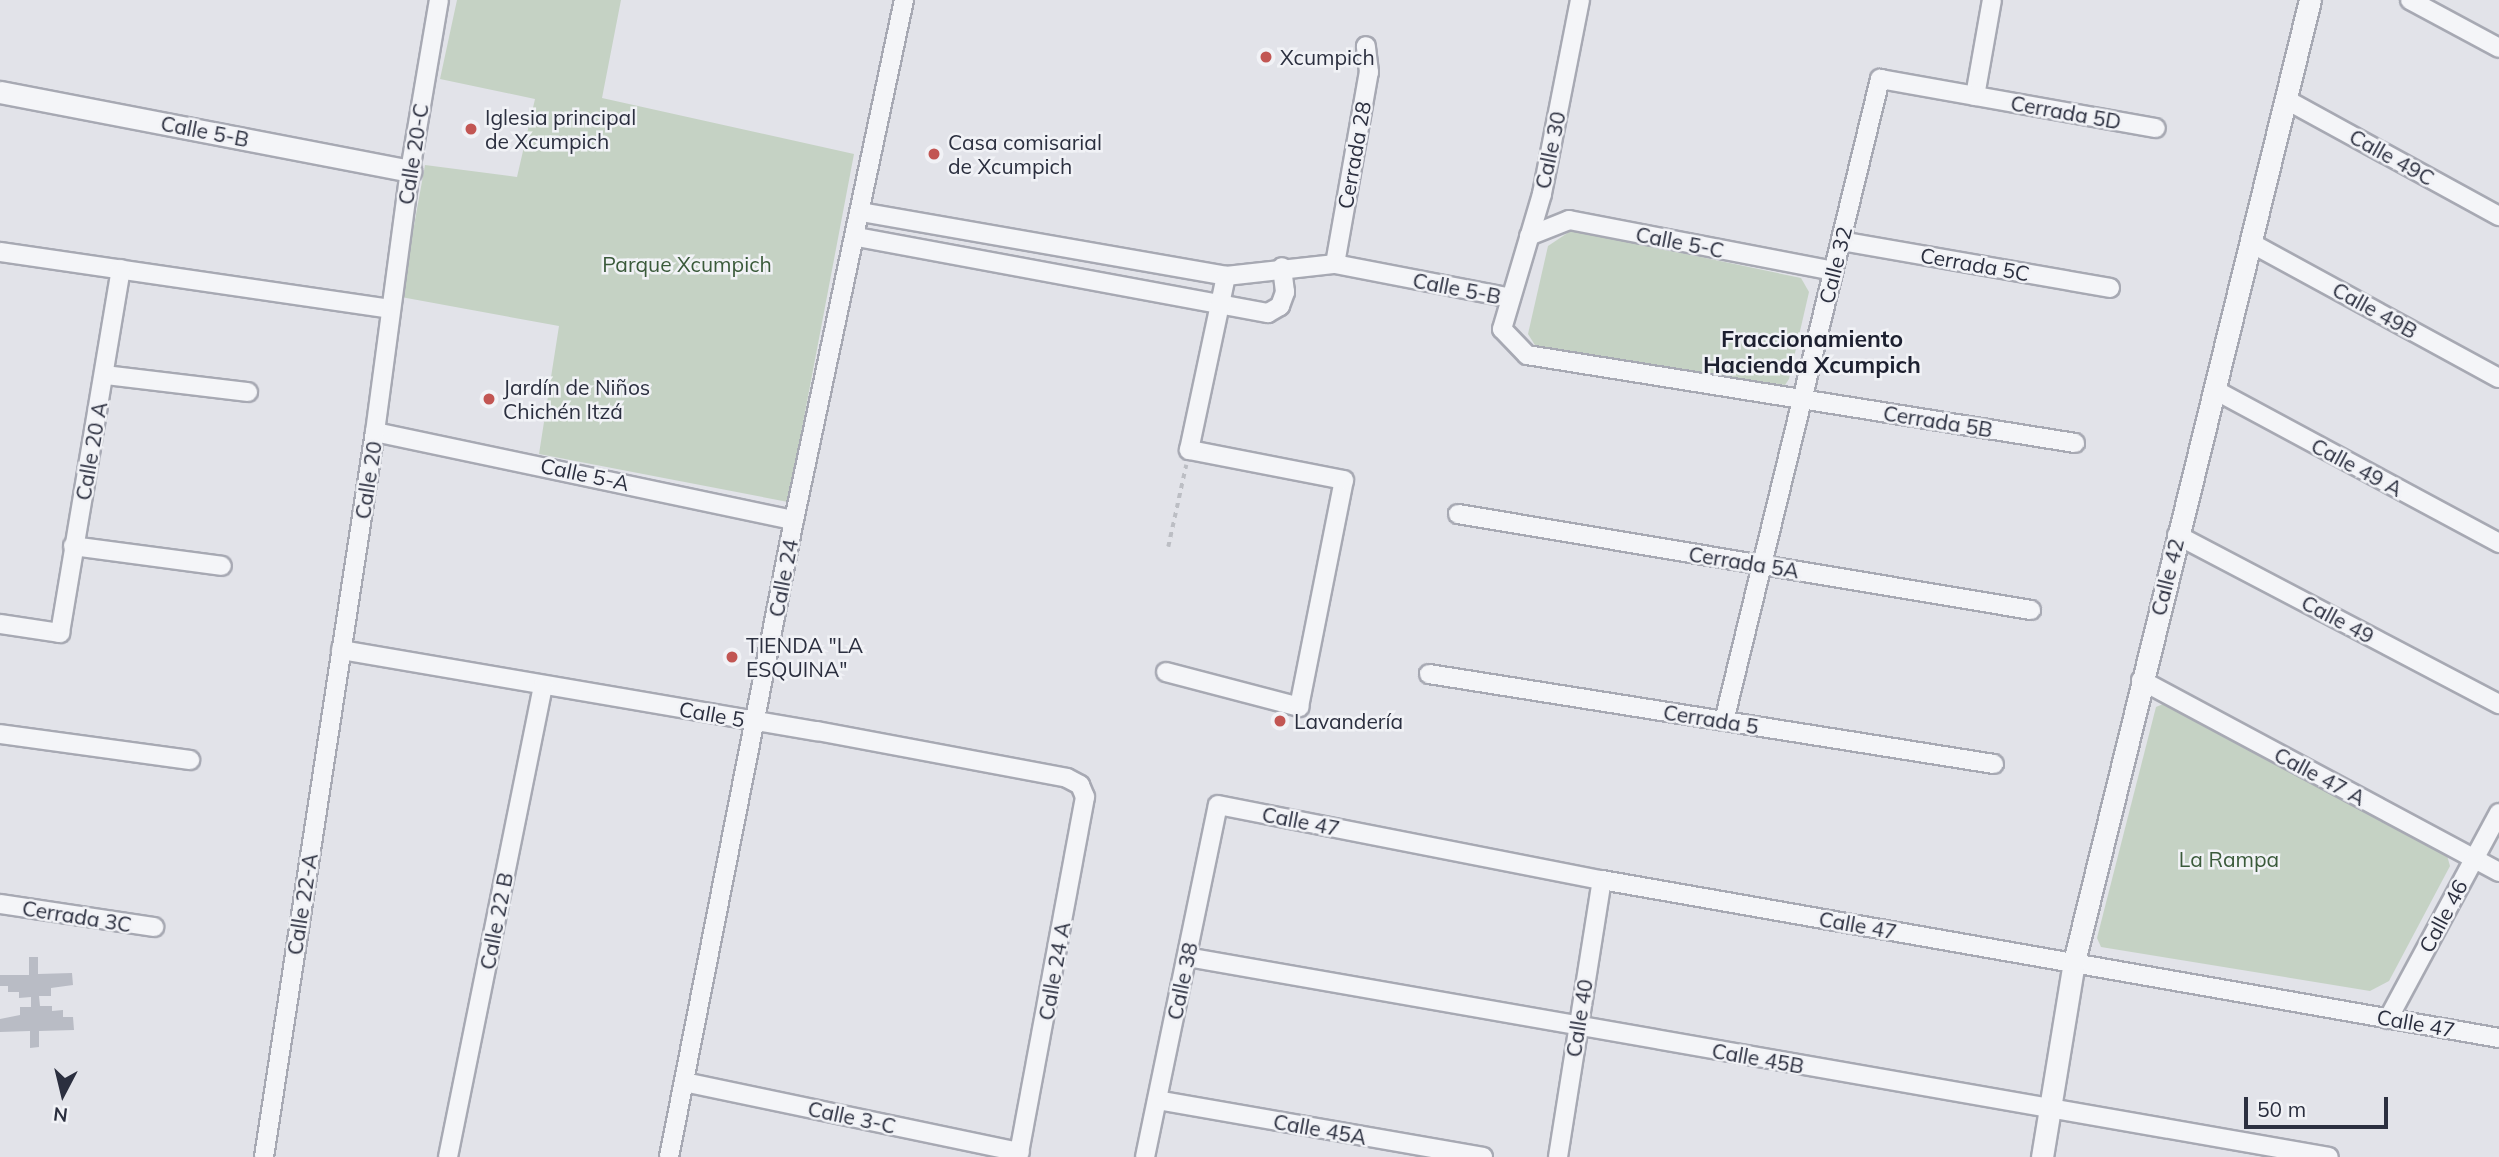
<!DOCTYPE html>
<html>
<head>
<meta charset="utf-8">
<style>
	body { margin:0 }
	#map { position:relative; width:2499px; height:1157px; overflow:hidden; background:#e2e3e9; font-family:Mulish,sans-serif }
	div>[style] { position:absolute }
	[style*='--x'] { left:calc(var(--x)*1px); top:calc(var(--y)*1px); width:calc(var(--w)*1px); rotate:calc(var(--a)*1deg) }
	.green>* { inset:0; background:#c5d2c4 }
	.building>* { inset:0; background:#b9bcc5 }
	.path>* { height:3.5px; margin-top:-1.75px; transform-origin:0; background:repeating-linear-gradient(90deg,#bcbec4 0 5px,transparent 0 10px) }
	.roads { filter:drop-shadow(2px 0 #a7a9b3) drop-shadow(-2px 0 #a7a9b3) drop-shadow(0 2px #a7a9b3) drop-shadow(0 -2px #a7a9b3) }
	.minor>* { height:18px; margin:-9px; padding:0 9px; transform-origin:9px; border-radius:9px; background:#f4f5f8 }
	.tertiary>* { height:21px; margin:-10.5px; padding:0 10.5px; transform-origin:10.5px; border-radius:10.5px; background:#f4f5f8 }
	.dots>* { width:19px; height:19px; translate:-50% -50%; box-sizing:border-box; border:4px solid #f1f2f6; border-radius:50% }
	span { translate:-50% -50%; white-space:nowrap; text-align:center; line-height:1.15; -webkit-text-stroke:5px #f1f2f6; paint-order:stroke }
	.poi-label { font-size:21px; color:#2b2f3f }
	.left { translate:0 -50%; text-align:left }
	.street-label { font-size:21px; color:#2b2f3f }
	.park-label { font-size:21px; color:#3a5a3a }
	.neighbourhood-label { font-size:23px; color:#1d2030; font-weight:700 }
	.north { position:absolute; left:28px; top:1059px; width:70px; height:70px; -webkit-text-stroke:5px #f1f2f6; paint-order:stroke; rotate:187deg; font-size:19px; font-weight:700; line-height:28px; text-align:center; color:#2b2f3f }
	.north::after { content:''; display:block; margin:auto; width:24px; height:32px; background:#2b2f3f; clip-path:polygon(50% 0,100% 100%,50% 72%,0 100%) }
	.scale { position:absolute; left:2244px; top:1097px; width:144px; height:32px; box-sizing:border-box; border:4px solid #2b2f3f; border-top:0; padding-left:9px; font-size:21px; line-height:24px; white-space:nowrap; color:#2b2f3f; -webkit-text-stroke:5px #f1f2f6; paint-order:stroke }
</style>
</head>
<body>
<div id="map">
	<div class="green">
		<i style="clip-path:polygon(457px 0,621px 0,602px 98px,854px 154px,788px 502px,539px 454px,559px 326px,401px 297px,425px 165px,517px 177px,535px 99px,440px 79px)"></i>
		<i style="clip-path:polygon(1572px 230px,1801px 278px,1809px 292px,1789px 379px,1785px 385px,1538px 350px,1528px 334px,1548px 246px)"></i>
		<i style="clip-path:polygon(2163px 704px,2446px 852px,2450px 866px,2389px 981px,2370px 991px,2101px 947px,2097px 938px,2156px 707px)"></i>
	</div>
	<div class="building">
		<i style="clip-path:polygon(29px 957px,38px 957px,38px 974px,72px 973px,73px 985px,51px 988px,51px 996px,39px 996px,40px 1006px,52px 1006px,52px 1011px,63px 1010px,63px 1017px,73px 1017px,74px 1030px,39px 1031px,39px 1047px,30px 1048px,30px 1031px,0 1032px,0 1019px,20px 1015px,20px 1007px,31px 1007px,31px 997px,19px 998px,19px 992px,8px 992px,8px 986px,0 986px,0 975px,29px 975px)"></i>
	</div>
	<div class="path">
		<i style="--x:1168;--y:547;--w:84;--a:-77.6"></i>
	</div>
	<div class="roads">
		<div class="minor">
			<i style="--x:1580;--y:0;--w:198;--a:101.1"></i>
			<i style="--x:1542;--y:194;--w:141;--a:106.5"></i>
			<i style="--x:1502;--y:329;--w:36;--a:46"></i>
			<i style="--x:1527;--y:355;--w:555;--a:9.12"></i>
			<i style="--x:2410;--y:0;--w:101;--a:28.3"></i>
			<i style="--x:1975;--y:96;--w:97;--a:-80"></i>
			<i style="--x:2285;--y:99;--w:244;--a:28.7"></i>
			<i style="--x:861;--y:212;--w:371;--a:9.9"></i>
			<i style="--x:1529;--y:236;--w:43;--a:-21.8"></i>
			<i style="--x:1569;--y:220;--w:269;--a:10.9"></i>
			<i style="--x:857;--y:237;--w:418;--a:10.5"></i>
			<i style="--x:1268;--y:313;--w:14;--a:-30"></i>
			<i style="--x:1280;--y:306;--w:15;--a:-70"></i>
			<i style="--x:1285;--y:292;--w:25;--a:-97"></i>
			<i style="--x:1841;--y:241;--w:273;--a:9.9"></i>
			<i style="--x:2251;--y:243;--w:282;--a:28.6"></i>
			<i style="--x:0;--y:252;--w:394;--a:8.3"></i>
			<i style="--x:1335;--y:264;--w:195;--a:-80"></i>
			<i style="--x:1369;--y:72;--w:26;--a:-97"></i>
			<i style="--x:105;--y:375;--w:144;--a:6.8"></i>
			<i style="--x:2215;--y:390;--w:323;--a:28.3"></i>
			<i style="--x:375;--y:432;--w:428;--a:11.9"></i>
			<i style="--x:1458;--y:514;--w:581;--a:9.51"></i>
			<i style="--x:2177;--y:535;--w:364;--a:27.7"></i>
			<i style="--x:73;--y:546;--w:150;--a:7.6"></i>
			<i style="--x:0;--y:624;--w:61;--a:8.5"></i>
			<i style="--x:60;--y:633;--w:369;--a:-80.5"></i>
			<i style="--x:341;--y:650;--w:483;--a:9.7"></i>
			<i style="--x:817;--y:731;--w:254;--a:10.6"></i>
			<i style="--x:1067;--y:778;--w:15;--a:28"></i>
			<i style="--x:1080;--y:785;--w:13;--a:67"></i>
			<i style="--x:1085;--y:797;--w:366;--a:100.5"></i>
			<i style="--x:1166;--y:672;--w:138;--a:14.7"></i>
			<i style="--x:1299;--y:707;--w:231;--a:-78.8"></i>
			<i style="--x:1344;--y:480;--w:158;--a:-169"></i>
			<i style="--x:1189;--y:450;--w:178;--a:-78"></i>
			<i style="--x:1226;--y:276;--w:110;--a:-6.3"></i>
			<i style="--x:1335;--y:264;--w:179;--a:10.9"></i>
			<i style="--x:1429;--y:674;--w:572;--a:9.05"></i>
			<i style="--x:2141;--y:680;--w:406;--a:28.2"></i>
			<i style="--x:1724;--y:721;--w:661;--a:-76.34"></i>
			<i style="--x:1880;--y:79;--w:280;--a:10.1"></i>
			<i style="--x:0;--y:734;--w:192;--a:7.8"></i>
			<i style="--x:0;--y:904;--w:156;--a:8.5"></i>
			<i style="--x:1187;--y:957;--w:1159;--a:9.93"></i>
			<i style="--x:2388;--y:1019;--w:234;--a:-61.7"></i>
			<i style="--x:684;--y:1082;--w:343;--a:11.8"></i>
			<i style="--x:1157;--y:1100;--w:331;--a:9.9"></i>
			<i style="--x:264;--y:1157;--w:733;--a:-81.3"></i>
			<i style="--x:375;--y:432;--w:263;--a:-82.4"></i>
			<i style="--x:410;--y:171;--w:173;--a:-80.4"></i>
			<i style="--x:448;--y:1157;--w:481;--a:-78.6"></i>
			<i style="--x:669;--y:1157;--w:649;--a:-78.9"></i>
			<i style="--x:794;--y:520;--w:532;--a:-78.06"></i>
			<i style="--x:1145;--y:1157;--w:359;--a:-78.3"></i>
			<i style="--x:1218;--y:805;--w:391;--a:11.1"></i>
			<i style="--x:1602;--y:880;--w:911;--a:9.99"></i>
			<i style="--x:1558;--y:1157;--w:280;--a:-81"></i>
		</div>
		<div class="tertiary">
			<i style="--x:0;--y:92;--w:418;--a:10.9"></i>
			<i style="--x:2042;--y:1157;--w:198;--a:-80.7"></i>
			<i style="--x:2074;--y:962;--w:991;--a:-76.22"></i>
		</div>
	</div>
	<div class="dots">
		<i style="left:1266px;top:57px;background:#c25653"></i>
		<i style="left:471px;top:129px;background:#c25653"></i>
		<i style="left:934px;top:154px;background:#c25653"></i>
		<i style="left:489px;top:399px;background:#c25653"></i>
		<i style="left:732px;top:657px;background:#c25653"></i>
		<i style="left:1280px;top:721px;background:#c25653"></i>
	</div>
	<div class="poi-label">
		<span class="left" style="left:1280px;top:57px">Xcumpich</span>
		<span class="left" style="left:485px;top:129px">Iglesia principal<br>de Xcumpich</span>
		<span class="left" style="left:948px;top:154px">Casa comisarial<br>de Xcumpich</span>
		<span class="left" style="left:503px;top:399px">Jardín de Niños<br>Chichén Itzá</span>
		<span class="left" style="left:746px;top:657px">TIENDA "LA<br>ESQUINA"</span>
		<span class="left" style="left:1294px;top:721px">Lavandería</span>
	</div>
	<div class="street-label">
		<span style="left:2066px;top:112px;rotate:10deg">Cerrada 5D</span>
		<span style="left:205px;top:131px;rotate:11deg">Calle 5-B</span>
		<span style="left:1550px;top:150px;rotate:-78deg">Calle 30</span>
		<span style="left:413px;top:154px;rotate:-81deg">Calle 20-C</span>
		<span style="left:1354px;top:155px;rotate:-80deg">Cerrada 28</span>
		<span style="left:2392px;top:157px;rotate:29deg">Calle 49C</span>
		<span style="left:1680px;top:242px;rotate:11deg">Calle 5-C</span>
		<span style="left:1975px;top:264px;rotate:10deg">Cerrada 5C</span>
		<span style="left:1835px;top:265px;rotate:-76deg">Calle 32</span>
		<span style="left:1457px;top:288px;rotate:11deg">Calle 5-B</span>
		<span style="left:2375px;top:310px;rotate:29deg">Calle 49B</span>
		<span style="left:1938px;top:421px;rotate:9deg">Cerrada 5B</span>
		<span style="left:91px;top:451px;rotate:-80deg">Calle 20 A</span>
		<span style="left:2357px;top:467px;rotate:28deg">Calle 49 A</span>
		<span style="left:585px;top:474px;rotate:12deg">Calle 5-A</span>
		<span style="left:368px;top:480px;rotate:-81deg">Calle 20</span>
		<span style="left:1744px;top:562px;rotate:9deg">Cerrada 5A</span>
		<span style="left:2167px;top:577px;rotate:-76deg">Calle 42</span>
		<span style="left:783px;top:578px;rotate:-79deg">Calle 24</span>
		<span style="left:2338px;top:619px;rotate:28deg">Calle 49</span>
		<span style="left:712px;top:714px;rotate:10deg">Calle 5</span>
		<span style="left:1711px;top:719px;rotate:9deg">Cerrada 5</span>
		<span style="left:2320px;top:776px;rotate:28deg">Calle 47 A</span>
		<span style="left:1301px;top:821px;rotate:11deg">Calle 47</span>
		<span style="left:302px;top:904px;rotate:-81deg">Calle 22-A</span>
		<span style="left:77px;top:916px;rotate:9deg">Cerrada 3C</span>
		<span style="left:2443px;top:916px;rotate:-62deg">Calle 46</span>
		<span style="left:496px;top:921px;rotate:-79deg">Calle 22 B</span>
		<span style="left:1858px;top:925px;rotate:10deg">Calle 47</span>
		<span style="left:1054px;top:971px;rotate:-80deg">Calle 24 A</span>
		<span style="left:1182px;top:981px;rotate:-78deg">Calle 38</span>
		<span style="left:1579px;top:1018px;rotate:-81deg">Calle 40</span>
		<span style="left:2416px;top:1023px;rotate:10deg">Calle 47</span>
		<span style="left:1758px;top:1058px;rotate:10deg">Calle 45B</span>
		<span style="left:852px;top:1117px;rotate:12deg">Calle 3-C</span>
		<span style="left:1320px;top:1129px;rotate:10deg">Calle 45A</span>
	</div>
	<div class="park-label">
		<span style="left:687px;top:264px">Parque Xcumpich</span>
		<span style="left:2229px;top:859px">La Rampa</span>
	</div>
	<div class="neighbourhood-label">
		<span style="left:1812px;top:352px">Fraccionamiento<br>Hacienda Xcumpich</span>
	</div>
	<div class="north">N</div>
	<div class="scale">50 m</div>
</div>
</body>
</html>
